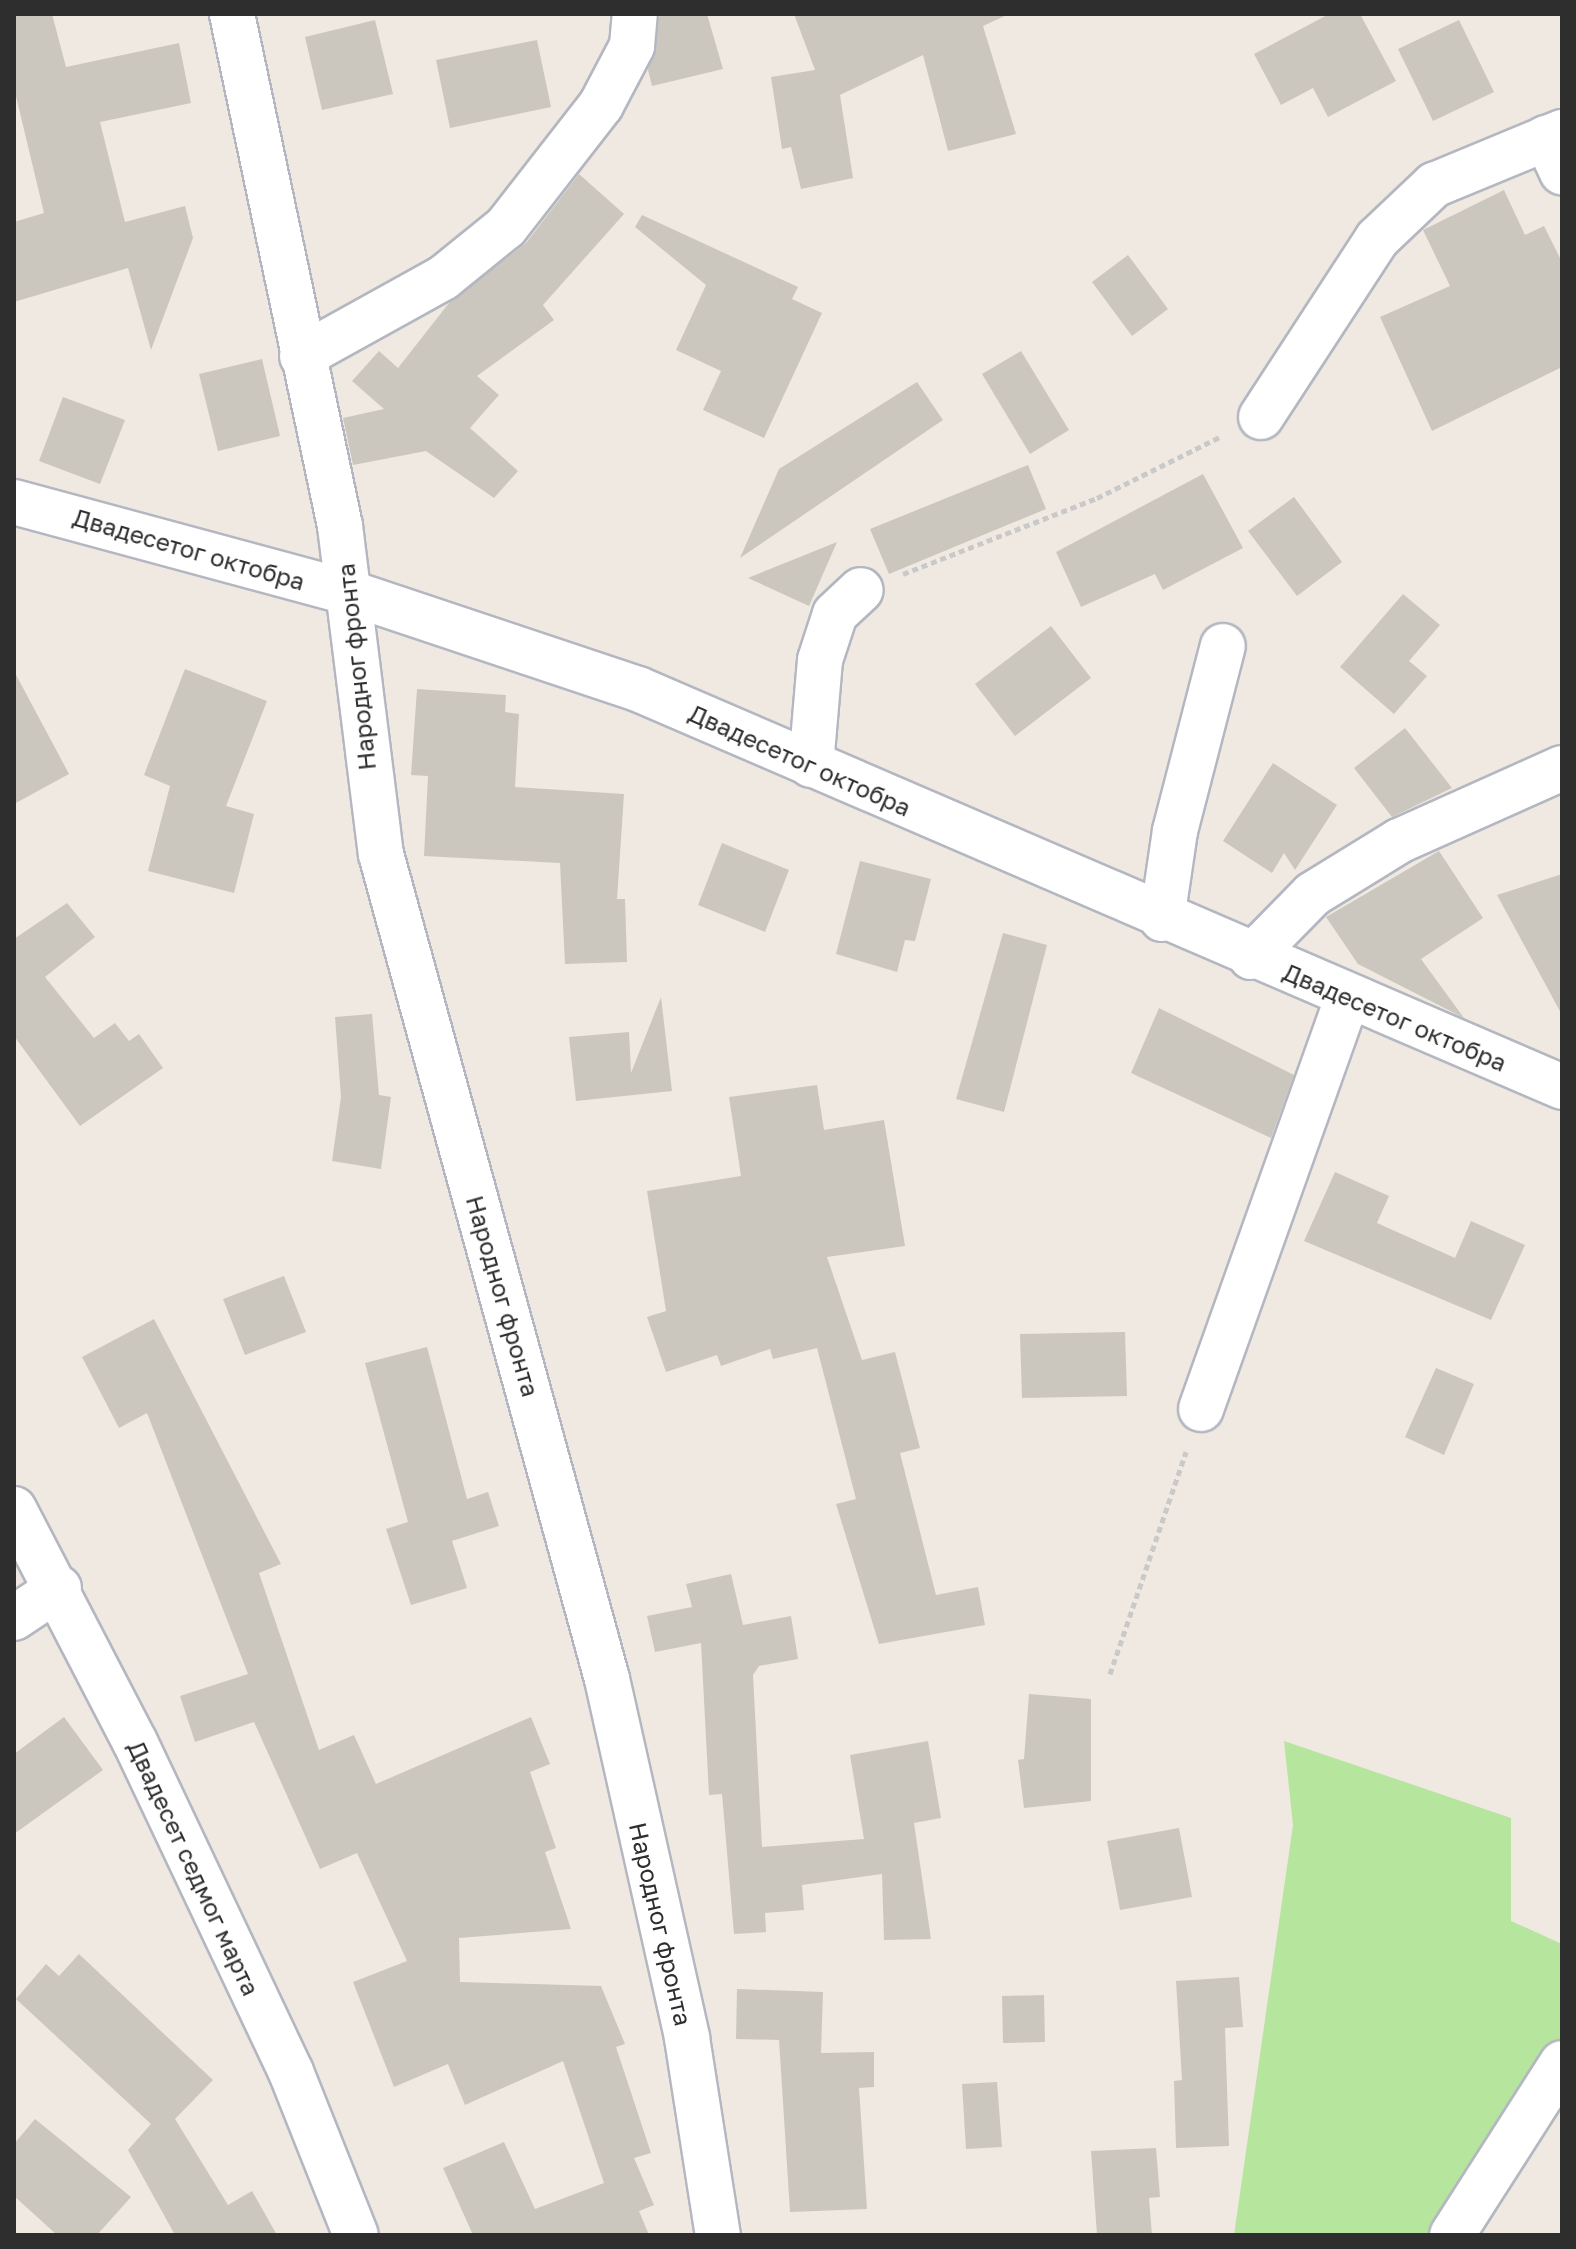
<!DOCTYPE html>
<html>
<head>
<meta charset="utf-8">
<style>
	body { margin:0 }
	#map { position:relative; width:1576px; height:2249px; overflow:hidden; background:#efe9e1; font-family:"Golos Text",sans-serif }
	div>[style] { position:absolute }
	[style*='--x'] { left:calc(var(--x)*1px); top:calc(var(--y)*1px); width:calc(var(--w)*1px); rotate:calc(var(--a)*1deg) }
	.green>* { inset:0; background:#b6e59e }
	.building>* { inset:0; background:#cbc7bf }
	.path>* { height:5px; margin-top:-2.5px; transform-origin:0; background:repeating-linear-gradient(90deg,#c9c9c9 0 6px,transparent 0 10px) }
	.roads { filter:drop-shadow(2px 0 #b4b7c1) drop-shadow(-2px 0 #b4b7c1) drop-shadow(0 2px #b4b7c1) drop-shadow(0 -2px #b4b7c1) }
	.minor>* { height:44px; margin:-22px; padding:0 22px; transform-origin:22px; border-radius:22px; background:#fff }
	span { translate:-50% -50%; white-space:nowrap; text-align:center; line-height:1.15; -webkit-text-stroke:6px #fff; paint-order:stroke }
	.street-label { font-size:24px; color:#2e2e2e }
	.frame { position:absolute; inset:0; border:16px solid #2e2e2e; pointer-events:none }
</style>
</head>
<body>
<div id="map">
	<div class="green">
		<i style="clip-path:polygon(1284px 1741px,1511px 1818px,1511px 1921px,1562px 1944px,1562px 2051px,1445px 2235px,1234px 2235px,1293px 1825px)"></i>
	</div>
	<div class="building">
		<i style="clip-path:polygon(14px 14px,52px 14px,66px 67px,179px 43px,191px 103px,100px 122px,125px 222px,185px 206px,193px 238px,151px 350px,128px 268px,14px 302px,14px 222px,44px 213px,14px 88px)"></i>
		<i style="clip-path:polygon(660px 14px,707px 14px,723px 69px,652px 86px,648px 70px)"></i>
		<i style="clip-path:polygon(794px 14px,1009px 14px,983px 26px,1016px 134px,948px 151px,923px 55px,840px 95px,853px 178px,801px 189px,791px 147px,782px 149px,771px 77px,815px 70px)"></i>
		<i style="clip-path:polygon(1329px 14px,1360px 14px,1396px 81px,1328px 117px,1313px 88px,1281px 105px,1254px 54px)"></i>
		<i style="clip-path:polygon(375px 20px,393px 94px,322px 110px,305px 37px)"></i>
		<i style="clip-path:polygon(1459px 20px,1494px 92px,1433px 121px,1398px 49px)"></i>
		<i style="clip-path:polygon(537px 40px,551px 107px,450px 128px,436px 60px)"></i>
		<i style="clip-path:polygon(579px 174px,624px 214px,543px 305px,554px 320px,477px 376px,499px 395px,470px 428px,518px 471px,494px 498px,426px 451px,353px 465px,343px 418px,384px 409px,352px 381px,379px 351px,398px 368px,449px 303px,526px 243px)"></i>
		<i style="clip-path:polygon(1504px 190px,1525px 235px,1544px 226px,1562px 262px,1562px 367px,1432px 431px,1380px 317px,1450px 286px,1423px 230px)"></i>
		<i style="clip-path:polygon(642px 215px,798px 287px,792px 299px,822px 313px,764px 438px,703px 410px,721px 371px,676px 350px,706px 285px,635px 227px)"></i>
		<i style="clip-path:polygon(1128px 255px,1168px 309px,1132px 336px,1092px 282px)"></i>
		<i style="clip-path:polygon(1021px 351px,1069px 430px,1030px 454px,982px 374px)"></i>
		<i style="clip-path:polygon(262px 359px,280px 436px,218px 451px,199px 374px)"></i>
		<i style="clip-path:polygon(917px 382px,943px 420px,740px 558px,779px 469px)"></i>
		<i style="clip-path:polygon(63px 397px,125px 420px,100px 484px,39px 461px)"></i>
		<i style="clip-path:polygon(1028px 465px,1046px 509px,889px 574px,870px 529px)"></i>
		<i style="clip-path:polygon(1203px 474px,1243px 548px,1163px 590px,1155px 574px,1081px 607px,1056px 552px)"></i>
		<i style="clip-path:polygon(1294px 497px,1342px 562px,1297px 596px,1248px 531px)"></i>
		<i style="clip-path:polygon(837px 542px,809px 606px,748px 578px)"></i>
		<i style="clip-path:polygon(1403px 594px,1440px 625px,1409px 661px,1427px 676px,1394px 714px,1340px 667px)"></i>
		<i style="clip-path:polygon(1051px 626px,1091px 678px,1015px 736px,975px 684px)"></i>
		<i style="clip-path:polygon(185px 669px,267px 701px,226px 806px,254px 814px,234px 893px,148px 871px,170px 786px,144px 775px)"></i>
		<i style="clip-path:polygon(14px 671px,69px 774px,14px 804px)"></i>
		<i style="clip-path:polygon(417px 689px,506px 695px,505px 712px,519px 714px,515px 787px,624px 794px,617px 899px,625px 899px,627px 962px,565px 964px,560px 863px,424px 856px,428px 776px,411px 775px)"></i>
		<i style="clip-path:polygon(1405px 728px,1452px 788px,1392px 817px,1354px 768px)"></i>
		<i style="clip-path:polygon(1273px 763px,1337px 805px,1295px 870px,1284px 853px,1272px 873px,1223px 841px)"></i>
		<i style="clip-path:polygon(722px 843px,789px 870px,765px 932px,698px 905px)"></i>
		<i style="clip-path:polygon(1439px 851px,1483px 918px,1421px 959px,1464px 1018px,1358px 964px,1326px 917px)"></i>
		<i style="clip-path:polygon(860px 861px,931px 879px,915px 941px,905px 940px,897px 972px,836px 954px)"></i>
		<i style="clip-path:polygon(1562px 874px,1562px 1015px,1497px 895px)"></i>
		<i style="clip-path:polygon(67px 903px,95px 937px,45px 977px,94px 1038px,115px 1023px,129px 1041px,139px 1034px,163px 1068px,80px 1126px,14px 1036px,14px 939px)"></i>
		<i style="clip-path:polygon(1003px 933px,1047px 945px,1004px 1112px,956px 1099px)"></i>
		<i style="clip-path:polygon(661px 997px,672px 1091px,576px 1101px,569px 1037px,629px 1032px,631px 1073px)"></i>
		<i style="clip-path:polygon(1159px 1008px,1294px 1075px,1271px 1138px,1131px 1073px)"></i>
		<i style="clip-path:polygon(372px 1014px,379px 1095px,391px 1097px,381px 1169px,332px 1161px,341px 1097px,335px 1017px)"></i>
		<i style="clip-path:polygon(817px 1085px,824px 1130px,884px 1120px,905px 1246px,827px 1257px,862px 1360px,895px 1352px,920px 1448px,900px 1453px,936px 1595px,978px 1587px,985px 1625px,879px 1644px,836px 1504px,856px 1499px,817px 1348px,773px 1359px,770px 1349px,721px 1366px,717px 1355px,666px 1372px,647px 1317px,666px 1311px,647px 1191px,741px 1176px,729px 1097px)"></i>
		<i style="clip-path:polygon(1335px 1172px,1389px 1196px,1377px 1223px,1455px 1258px,1471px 1221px,1525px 1245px,1491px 1320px,1304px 1241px)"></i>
		<i style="clip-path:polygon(284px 1276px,306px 1332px,245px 1355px,223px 1299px)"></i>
		<i style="clip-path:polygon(154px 1319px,281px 1564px,259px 1573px,319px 1750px,354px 1735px,376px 1784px,531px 1717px,550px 1764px,530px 1772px,556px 1848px,545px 1852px,571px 1929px,459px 1938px,460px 1982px,601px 1986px,625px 2044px,616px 2047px,651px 2153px,634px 2158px,654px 2205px,639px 2211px,649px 2235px,473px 2235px,443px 2168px,504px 2142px,535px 2209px,604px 2183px,563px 2061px,465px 2105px,448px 2064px,394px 2087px,353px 1982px,407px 1961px,357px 1853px,320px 1869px,254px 1722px,195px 1742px,180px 1696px,248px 1674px,147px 1413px,119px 1428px,82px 1357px)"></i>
		<i style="clip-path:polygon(1125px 1332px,1127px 1396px,1022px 1398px,1020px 1334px)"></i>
		<i style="clip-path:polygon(427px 1347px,467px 1499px,488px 1492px,499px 1526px,452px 1541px,467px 1588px,411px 1605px,386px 1529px,408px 1522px,365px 1363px)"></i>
		<i style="clip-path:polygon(1436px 1368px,1474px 1384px,1444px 1455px,1405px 1437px)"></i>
		<i style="clip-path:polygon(731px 1574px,743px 1625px,791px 1616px,798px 1659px,759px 1666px,753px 1675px,762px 1847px,864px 1839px,850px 1755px,928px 1741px,941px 1818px,914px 1823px,931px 1939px,884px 1940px,882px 1874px,802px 1885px,804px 1910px,765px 1913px,766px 1932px,734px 1934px,722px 1794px,709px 1795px,701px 1643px,655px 1652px,647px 1616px,692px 1607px,686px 1584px)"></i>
		<i style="clip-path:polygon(1029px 1694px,1091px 1699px,1091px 1801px,1024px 1808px,1018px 1760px,1024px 1759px)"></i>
		<i style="clip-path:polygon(64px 1717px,103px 1770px,14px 1834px,14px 1754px)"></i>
		<i style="clip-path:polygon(1179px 1828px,1192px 1897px,1120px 1910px,1107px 1841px)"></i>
		<i style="clip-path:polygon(79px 1954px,213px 2080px,175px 2119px,228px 2205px,252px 2191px,277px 2235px,175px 2235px,128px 2150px,151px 2124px,16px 1999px,46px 1964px,59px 1976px)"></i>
		<i style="clip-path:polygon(1239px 1977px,1243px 2027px,1225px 2028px,1229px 2146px,1176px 2148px,1174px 2081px,1182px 2080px,1176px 1981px)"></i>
		<i style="clip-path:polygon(737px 1989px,823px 1992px,821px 2053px,874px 2052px,874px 2087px,859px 2088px,867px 2209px,790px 2212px,779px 2040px,736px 2039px)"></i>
		<i style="clip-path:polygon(1044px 1995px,1045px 2042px,1003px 2043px,1002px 1996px)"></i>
		<i style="clip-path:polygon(997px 2082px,1002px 2147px,966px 2149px,962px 2084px)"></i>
		<i style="clip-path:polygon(35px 2119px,131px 2197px,97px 2235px,57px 2235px,14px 2196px,14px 2144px)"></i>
		<i style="clip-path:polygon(1156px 2148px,1160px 2197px,1149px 2198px,1152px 2235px,1097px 2235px,1091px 2151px)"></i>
	</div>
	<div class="path">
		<i style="--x:903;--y:574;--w:208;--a:-21.4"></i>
		<i style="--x:1097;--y:498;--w:137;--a:-26.4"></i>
		<i style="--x:1110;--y:1674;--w:235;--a:-71.1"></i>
	</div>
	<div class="roads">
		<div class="minor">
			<i style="--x:232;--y:14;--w:523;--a:78.09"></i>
			<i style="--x:340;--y:526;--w:331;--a:82.9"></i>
			<i style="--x:381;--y:854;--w:855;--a:74.68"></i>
			<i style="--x:607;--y:1679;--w:368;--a:77.4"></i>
			<i style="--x:687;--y:2038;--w:199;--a:81.1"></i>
			<i style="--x:1546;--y:138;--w:38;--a:65"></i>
			<i style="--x:302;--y:356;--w:161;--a:-29"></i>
			<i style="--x:443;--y:278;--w:81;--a:-39"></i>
			<i style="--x:506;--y:227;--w:155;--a:-52.1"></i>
			<i style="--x:601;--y:105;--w:67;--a:-62.3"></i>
			<i style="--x:632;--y:46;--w:32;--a:-85"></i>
			<i style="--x:1261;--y:417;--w:212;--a:-56.9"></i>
			<i style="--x:1377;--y:239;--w:79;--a:-43.5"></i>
			<i style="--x:1434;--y:185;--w:139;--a:-22.5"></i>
			<i style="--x:14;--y:502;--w:349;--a:15.1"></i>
			<i style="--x:351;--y:593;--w:303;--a:18.5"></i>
			<i style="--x:638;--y:689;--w:1006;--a:23.3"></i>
			<i style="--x:811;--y:765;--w:105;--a:-85.1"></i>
			<i style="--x:820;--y:660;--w:48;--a:-71.9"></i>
			<i style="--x:835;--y:614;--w:35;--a:-43"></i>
			<i style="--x:1162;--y:919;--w:89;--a:-81.6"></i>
			<i style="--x:1175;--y:831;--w:191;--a:-75.5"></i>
			<i style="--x:1251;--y:957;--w:88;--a:-45.5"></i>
			<i style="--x:1313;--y:894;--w:101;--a:-31.6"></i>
			<i style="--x:1399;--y:841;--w:179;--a:-24.1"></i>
			<i style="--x:1201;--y:1409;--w:437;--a:-70.4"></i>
			<i style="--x:14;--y:1509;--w:263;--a:62.6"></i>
			<i style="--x:135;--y:1742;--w:365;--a:64.7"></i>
			<i style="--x:291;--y:2072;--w:175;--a:68.3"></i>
			<i style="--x:14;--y:1618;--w:54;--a:-33.7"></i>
			<i style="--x:1452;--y:2235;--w:204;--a:-57.4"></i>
		</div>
	</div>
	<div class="street-label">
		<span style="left:189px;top:549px;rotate:16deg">Двадесетог октобра</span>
		<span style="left:356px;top:667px;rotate:-96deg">Народног фронта</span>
		<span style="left:800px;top:760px;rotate:24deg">Двадесетог октобра</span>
		<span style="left:1395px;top:1017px;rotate:23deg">Двадесетог октобра</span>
		<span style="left:503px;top:1296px;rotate:74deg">Народног фронта</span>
		<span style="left:194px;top:1868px;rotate:65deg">Двадесет седмог марта</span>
		<span style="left:661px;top:1924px;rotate:77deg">Народног фронта</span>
	</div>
	<div class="frame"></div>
</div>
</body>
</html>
